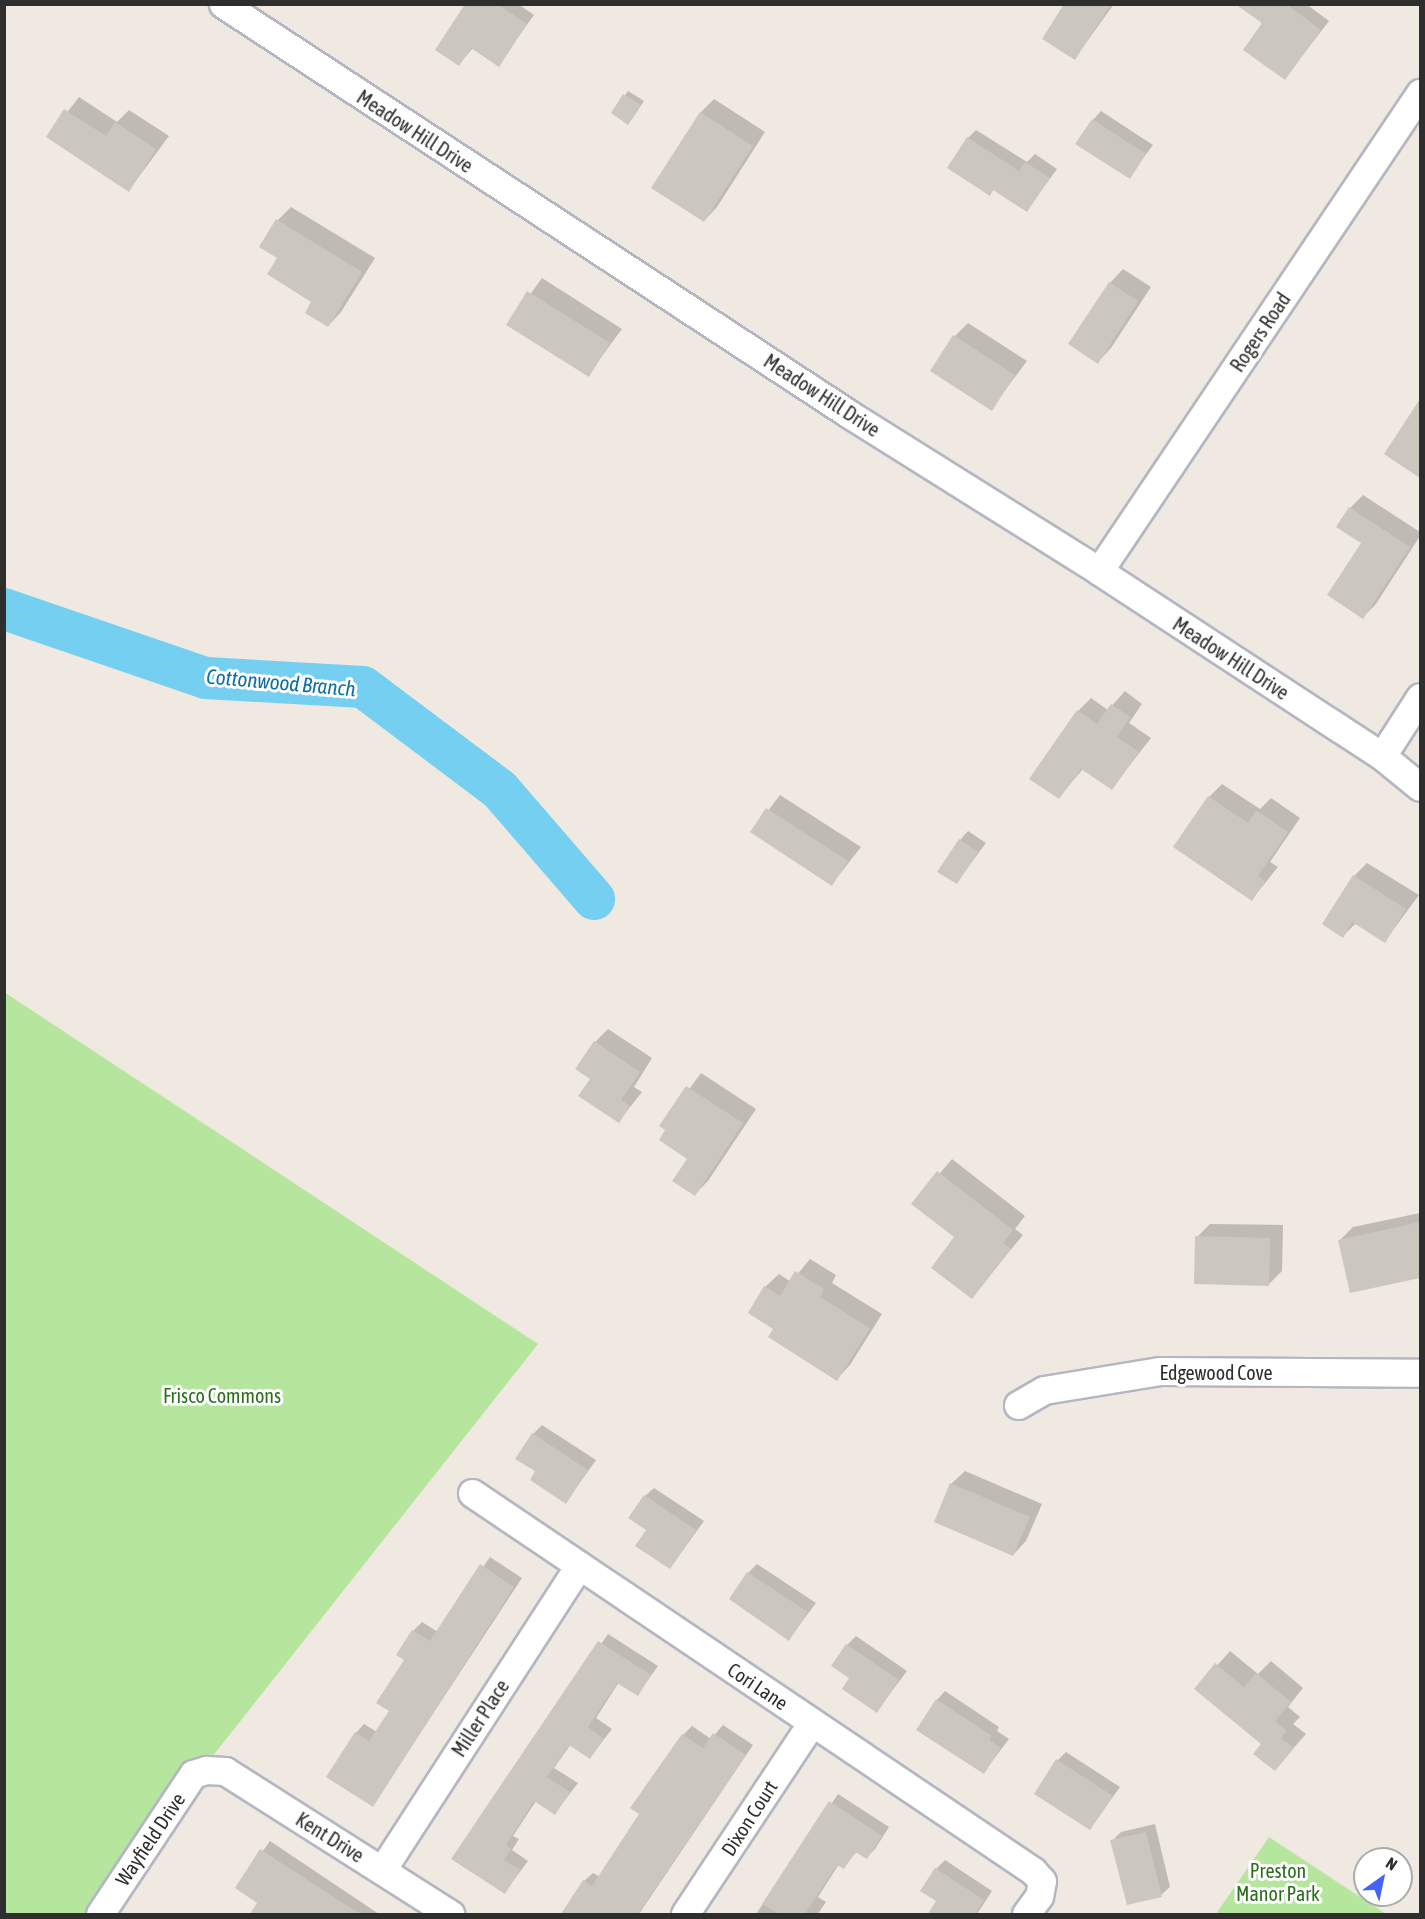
<!DOCTYPE html>
<html>
<head>
<meta charset="utf-8">
<style>
	body { margin:0 }
	#map { position:relative; width:1425px; height:1919px; overflow:hidden; background:#efe9e1; font-family:"Asap Condensed",sans-serif }
	div>[style] { position:absolute }
	[style*='--x'] { left:calc(var(--x)*1px); top:calc(var(--y)*1px); width:calc(var(--w)*1px); rotate:calc(var(--a)*1deg) }
	.green>* { inset:0; background:#b6e59e }
	.shadow>* { inset:0; background:#0003 }
	.river>* { height:42px; margin:-21px; padding:0 21px; transform-origin:21px; border-radius:21px; background:#75cff0 }
	.building>* { inset:0; background:#cbc7bf }
	.roads { filter:drop-shadow(2px 0 #b4b7c1) drop-shadow(-2px 0 #b4b7c1) drop-shadow(0 2px #b4b7c1) drop-shadow(0 -2px #b4b7c1) }
	.minor>* { height:27px; margin:-13.5px; padding:0 13.5px; transform-origin:13.5px; border-radius:13.5px; background:#fff }
	span { translate:-50% -50%; white-space:nowrap; text-align:center; line-height:1.15; -webkit-text-stroke:6px #fff; paint-order:stroke }
	.street-label { font-size:20px; color:#2e2e2e }
	.park-label { font-size:20px; color:#2c6e1b }
	.water-label { font-size:21px; color:#0d6fa3; font-style:italic }
	.frame { position:absolute; inset:0; border:6px solid #2e2e2e; pointer-events:none }
	.north { position:absolute; left:1353px; top:1847px; width:60px; height:60px; box-sizing:border-box; background:#fff; border:2px solid #ababab; border-radius:50%; rotate:33deg; font-size:16px; font-weight:700; line-height:24px; text-align:center; color:#2e2e2e }
	.north::after { content:''; display:block; margin:auto; width:21px; height:27px; background:#4264fb; clip-path:polygon(50% 0,100% 100%,50% 72%,0 100%) }
</style>
</head>
<body>
<div id="map">
	<div class="green">
		<i style="clip-path:polygon(4px 992px,538px 1344px,88px 1914px,5px 1914px)"></i>
		<i style="clip-path:polygon(1269px 1837px,1386px 1914px,1216px 1914px)"></i>
	</div>
	<div class="shadow">
		<i style="clip-path:polygon(467px 4px,518px 4px,534px 15px,498px 65px,473px 48px,459px 64px)"></i>
		<i style="clip-path:polygon(1066px 4px,1114px 4px,1075px 58px)"></i>
		<i style="clip-path:polygon(1253px 4px,1306px 4px,1329px 21px,1285px 78px)"></i>
		<i style="clip-path:polygon(628px 91px,644px 101px,632px 119px,613px 113px)"></i>
		<i style="clip-path:polygon(79px 97px,117px 122px,129px 110px,169px 136px,129px 190px,48px 137px)"></i>
		<i style="clip-path:polygon(714px 99px,765px 132px,717px 207px,704px 221px,653px 188px,701px 112px)"></i>
		<i style="clip-path:polygon(1101px 111px,1153px 145px,1129px 177px,1093px 120px)"></i>
		<i style="clip-path:polygon(976px 130px,1027px 162px,1035px 154px,1057px 169px,1027px 210px,994px 189px,990px 194px,968px 138px)"></i>
		<i style="clip-path:polygon(291px 207px,375px 258px,341px 312px,328px 326px,279px 257px,278px 220px)"></i>
		<i style="clip-path:polygon(1123px 269px,1151px 287px,1111px 348px,1098px 362px,1110px 283px)"></i>
		<i style="clip-path:polygon(542px 278px,622px 329px,588px 375px,508px 325px)"></i>
		<i style="clip-path:polygon(968px 323px,1027px 361px,991px 409px,955px 336px)"></i>
		<i style="clip-path:polygon(1420px 402px,1420px 477px,1386px 454px)"></i>
		<i style="clip-path:polygon(1363px 495px,1420px 532px,1420px 536px,1376px 604px,1363px 617px,1364px 543px,1350px 508px)"></i>
		<i style="clip-path:polygon(1125px 691px,1142px 704px,1129px 723px,1151px 738px,1112px 788px,1083px 769px,1059px 797px,1078px 711px,1091px 698px,1108px 710px)"></i>
		<i style="clip-path:polygon(1222px 784px,1260px 809px,1271px 798px,1300px 818px,1270px 862px,1278px 867px,1252px 899px,1209px 797px)"></i>
		<i style="clip-path:polygon(780px 795px,861px 847px,832px 884px,752px 832px)"></i>
		<i style="clip-path:polygon(968px 831px,986px 843px,957px 882px,960px 840px)"></i>
		<i style="clip-path:polygon(1367px 863px,1419px 895px,1385px 941px,1356px 923px,1343px 936px,1354px 876px)"></i>
		<i style="clip-path:polygon(608px 1029px,652px 1058px,634px 1087px,642px 1092px,619px 1121px,592px 1079px,595px 1042px)"></i>
		<i style="clip-path:polygon(701px 1073px,756px 1109px,708px 1181px,695px 1194px,689px 1158px,662px 1126px)"></i>
		<i style="clip-path:polygon(952px 1159px,1025px 1216px,1015px 1229px,1023px 1235px,972px 1297px,956px 1237px,914px 1204px)"></i>
		<i style="clip-path:polygon(1420px 1213px,1420px 1276px,1351px 1291px,1340px 1240px,1353px 1227px)"></i>
		<i style="clip-path:polygon(1210px 1224px,1283px 1225px,1282px 1271px,1268px 1285px,1197px 1237px)"></i>
		<i style="clip-path:polygon(810px 1259px,836px 1275px,832px 1283px,882px 1314px,850px 1365px,837px 1379px,775px 1328px,765px 1287px,779px 1274px,791px 1282px)"></i>
		<i style="clip-path:polygon(542px 1425px,596px 1460px,566px 1502px,537px 1471px,533px 1434px)"></i>
		<i style="clip-path:polygon(965px 1471px,1042px 1504px,1026px 1541px,1013px 1555px,951px 1484px)"></i>
		<i style="clip-path:polygon(654px 1488px,704px 1521px,670px 1568px,645px 1496px)"></i>
		<i style="clip-path:polygon(490px 1557px,522px 1578px,373px 1805px,356px 1733px,364px 1724px,377px 1732px,391px 1711px,413px 1631px,422px 1622px,438px 1632px)"></i>
		<i style="clip-path:polygon(757px 1564px,816px 1603px,789px 1639px,748px 1573px)"></i>
		<i style="clip-path:polygon(608px 1634px,658px 1666px,638px 1694px,619px 1682px,596px 1718px,612px 1729px,590px 1757px,571px 1744px,554px 1768px,578px 1783px,555px 1813px,536px 1801px,513px 1836px,519px 1839px,512px 1850px,528px 1861px,505px 1892px,453px 1859px)"></i>
		<i style="clip-path:polygon(856px 1636px,907px 1671px,877px 1711px,851px 1677px,847px 1645px)"></i>
		<i style="clip-path:polygon(1230px 1651px,1258px 1674px,1271px 1661px,1303px 1688px,1288px 1707px,1300px 1717px,1293px 1724px,1306px 1734px,1275px 1769px,1263px 1744px,1196px 1689px)"></i>
		<i style="clip-path:polygon(945px 1691px,999px 1727px,997px 1731px,1009px 1739px,984px 1772px,937px 1700px)"></i>
		<i style="clip-path:polygon(723px 1725px,753px 1745px,639px 1914px,563px 1914px,584px 1881px,593px 1873px,600px 1877px,641px 1814px,683px 1735px,692px 1726px,711px 1739px)"></i>
		<i style="clip-path:polygon(1066px 1752px,1120px 1787px,1090px 1829px,1058px 1760px)"></i>
		<i style="clip-path:polygon(838px 1794px,889px 1827px,875px 1849px,867px 1857px,857px 1851px,844px 1867px,839px 1864px,818px 1897px,826px 1902px,818px 1914px,756px 1914px)"></i>
		<i style="clip-path:polygon(1155px 1824px,1170px 1887px,1161px 1895px,1112px 1841px,1121px 1832px)"></i>
		<i style="clip-path:polygon(270px 1841px,379px 1914px,251px 1914px,259px 1902px,237px 1887px)"></i>
		<i style="clip-path:polygon(945px 1860px,992px 1891px,977px 1914px,929px 1914px,938px 1901px,936px 1869px)"></i>
	</div>
	<div class="river">
		<i style="--x:4;--y:609;--w:213;--a:18.9"></i>
		<i style="--x:206;--y:678;--w:157;--a:3.3"></i>
		<i style="--x:363;--y:687;--w:171;--a:36.9"></i>
		<i style="--x:500;--y:790;--w:144;--a:49.2"></i>
	</div>
	<div class="building">
		<i style="clip-path:polygon(465px 4px,497px 4px,527px 24px,499px 67px,471px 48px,459px 66px,435px 50px)"></i>
		<i style="clip-path:polygon(1064px 4px,1111px 4px,1075px 60px,1042px 39px)"></i>
		<i style="clip-path:polygon(1235px 4px,1286px 4px,1321px 30px,1285px 80px,1243px 50px,1262px 23px)"></i>
		<i style="clip-path:polygon(623px 94px,641px 105px,628px 125px,611px 113px)"></i>
		<i style="clip-path:polygon(64px 109px,106px 136px,115px 122px,156px 149px,129px 192px,46px 137px)"></i>
		<i style="clip-path:polygon(700px 112px,753px 146px,704px 222px,651px 188px)"></i>
		<i style="clip-path:polygon(1092px 119px,1146px 154px,1130px 179px,1075px 144px)"></i>
		<i style="clip-path:polygon(967px 137px,1019px 171px,1025px 162px,1050px 178px,1027px 212px,993px 190px,990px 196px,947px 168px)"></i>
		<i style="clip-path:polygon(276px 219px,362px 272px,328px 327px,305px 313px,311px 302px,267px 274px,277px 258px,259px 247px)"></i>
		<i style="clip-path:polygon(1109px 282px,1138px 301px,1098px 364px,1068px 344px)"></i>
		<i style="clip-path:polygon(527px 291px,610px 343px,589px 377px,506px 325px)"></i>
		<i style="clip-path:polygon(953px 335px,1015px 375px,992px 411px,930px 371px)"></i>
		<i style="clip-path:polygon(1420px 399px,1420px 478px,1384px 454px)"></i>
		<i style="clip-path:polygon(1349px 507px,1410px 547px,1363px 619px,1327px 595px,1361px 543px,1336px 527px)"></i>
		<i style="clip-path:polygon(1111px 704px,1130px 717px,1117px 737px,1139px 752px,1112px 790px,1081px 769px,1059px 799px,1029px 779px,1077px 710px,1097px 724px)"></i>
		<i style="clip-path:polygon(1208px 796px,1248px 823px,1256px 810px,1288px 832px,1258px 876px,1265px 881px,1252px 901px,1173px 847px)"></i>
		<i style="clip-path:polygon(766px 808px,848px 861px,832px 886px,750px 832px)"></i>
		<i style="clip-path:polygon(959px 839px,978px 852px,957px 884px,937px 872px)"></i>
		<i style="clip-path:polygon(1353px 875px,1406px 909px,1385px 943px,1352px 922px,1343px 938px,1322px 924px)"></i>
		<i style="clip-path:polygon(594px 1041px,640px 1072px,621px 1100px,630px 1106px,619px 1123px,578px 1096px,590px 1079px,575px 1069px)"></i>
		<i style="clip-path:polygon(686px 1086px,743px 1123px,695px 1196px,672px 1181px,687px 1159px,659px 1140px,665px 1130px,659px 1126px)"></i>
		<i style="clip-path:polygon(937px 1171px,1013px 1230px,1003px 1243px,1011px 1249px,972px 1299px,931px 1268px,954px 1237px,911px 1204px)"></i>
		<i style="clip-path:polygon(1420px 1222px,1420px 1278px,1350px 1293px,1338px 1240px)"></i>
		<i style="clip-path:polygon(1195px 1236px,1270px 1238px,1269px 1286px,1194px 1284px)"></i>
		<i style="clip-path:polygon(795px 1271px,824px 1289px,820px 1297px,870px 1328px,837px 1381px,768px 1337px,773px 1329px,748px 1313px,764px 1286px,780px 1296px)"></i>
		<i style="clip-path:polygon(532px 1433px,588px 1470px,566px 1504px,530px 1480px,535px 1471px,515px 1459px)"></i>
		<i style="clip-path:polygon(950px 1483px,1030px 1517px,1013px 1556px,934px 1522px)"></i>
		<i style="clip-path:polygon(644px 1495px,696px 1530px,670px 1569px,635px 1546px,646px 1530px,628px 1518px)"></i>
		<i style="clip-path:polygon(480px 1564px,514px 1587px,373px 1807px,326px 1777px,355px 1732px,369px 1741px,389px 1711px,376px 1703px,404px 1660px,396px 1655px,412px 1630px,430px 1641px)"></i>
		<i style="clip-path:polygon(747px 1572px,808px 1612px,789px 1641px,729px 1599px)"></i>
		<i style="clip-path:polygon(598px 1641px,651px 1675px,638px 1696px,617px 1683px,588px 1727px,604px 1739px,590px 1759px,569px 1745px,547px 1777px,570px 1792px,555px 1815px,534px 1801px,506px 1845px,511px 1849px,504px 1860px,520px 1870px,505px 1894px,451px 1859px)"></i>
		<i style="clip-path:polygon(846px 1644px,899px 1680px,877px 1713px,842px 1689px,849px 1678px,831px 1666px)"></i>
		<i style="clip-path:polygon(1215px 1663px,1244px 1687px,1256px 1673px,1291px 1702px,1275px 1721px,1287px 1731px,1281px 1738px,1294px 1748px,1275px 1771px,1253px 1754px,1261px 1744px,1194px 1689px)"></i>
		<i style="clip-path:polygon(936px 1699px,992px 1736px,989px 1740px,1001px 1748px,984px 1774px,916px 1730px)"></i>
		<i style="clip-path:polygon(713px 1733px,746px 1755px,638px 1914px,561px 1914px,583px 1880px,592px 1886px,639px 1814px,630px 1808px,682px 1734px,703px 1748px)"></i>
		<i style="clip-path:polygon(1056px 1759px,1113px 1796px,1090px 1830px,1034px 1794px)"></i>
		<i style="clip-path:polygon(829px 1801px,882px 1836px,867px 1859px,855px 1852px,844px 1869px,837px 1865px,805px 1914px,779px 1914px,762px 1904px)"></i>
		<i style="clip-path:polygon(1146px 1832px,1162px 1897px,1127px 1905px,1110px 1840px)"></i>
		<i style="clip-path:polygon(260px 1849px,329px 1894px,361px 1914px,250px 1914px,257px 1903px,235px 1888px)"></i>
		<i style="clip-path:polygon(935px 1868px,984px 1900px,975px 1914px,928px 1914px,936px 1901px,920px 1891px)"></i>
	</div>
	<div class="roads">
		<div class="minor">
			<i style="--x:223;--y:4;--w:748;--a:33.22"></i>
			<i style="--x:849;--y:414;--w:295;--a:32.1"></i>
			<i style="--x:1099;--y:571;--w:338;--a:33.2"></i>
			<i style="--x:1382;--y:756;--w:49;--a:39.2"></i>
			<i style="--x:1099;--y:571;--w:576;--a:-56.12"></i>
			<i style="--x:1382;--y:756;--w:70;--a:-57.2"></i>
			<i style="--x:1018;--y:1405;--w:30;--a:-30"></i>
			<i style="--x:1044;--y:1390;--w:118;--a:-9.3"></i>
			<i style="--x:1160;--y:1371;--w:260;--a:0.4"></i>
			<i style="--x:472;--y:1493;--w:676;--a:33.97"></i>
			<i style="--x:1033;--y:1871;--w:13;--a:48"></i>
			<i style="--x:1042;--y:1881;--w:15;--a:101"></i>
			<i style="--x:1039;--y:1896;--w:22;--a:126"></i>
			<i style="--x:382;--y:1870;--w:363;--a:-57.1"></i>
			<i style="--x:100;--y:1914;--w:168;--a:-56.4"></i>
			<i style="--x:193;--y:1774;--w:14;--a:-17"></i>
			<i style="--x:206;--y:1770;--w:19;--a:3"></i>
			<i style="--x:225;--y:1771;--w:267;--a:32.4"></i>
			<i style="--x:685;--y:1914;--w:230;--a:-56.5"></i>
		</div>
	</div>
	<div class="street-label">
		<span style="left:415px;top:131px;rotate:33deg">Meadow Hill Drive</span>
		<span style="left:1260px;top:332px;rotate:-56deg">Rogers Road</span>
		<span style="left:822px;top:395px;rotate:33deg">Meadow Hill Drive</span>
		<span style="left:1231px;top:658px;rotate:33deg">Meadow Hill Drive</span>
		<span style="left:1216px;top:1372px">Edgewood Cove</span>
		<span style="left:758px;top:1686px;rotate:34deg">Cori Lane</span>
		<span style="left:480px;top:1718px;rotate:-57deg">Miller Place</span>
		<span style="left:749px;top:1818px;rotate:-57deg">Dixon Court</span>
		<span style="left:330px;top:1837px;rotate:32deg">Kent Drive</span>
		<span style="left:150px;top:1839px;rotate:-56deg">Wayfield Drive</span>
	</div>
	<div class="park-label">
		<span style="left:222px;top:1395px">Frisco Commons</span>
		<span style="left:1278px;top:1882px">Preston<br>Manor Park</span>
	</div>
	<div class="water-label">
		<span style="left:281px;top:682px;rotate:5deg">Cottonwood Branch</span>
	</div>
	<div class="frame"></div>
	<div class="north">N</div>
</div>
</body>
</html>
